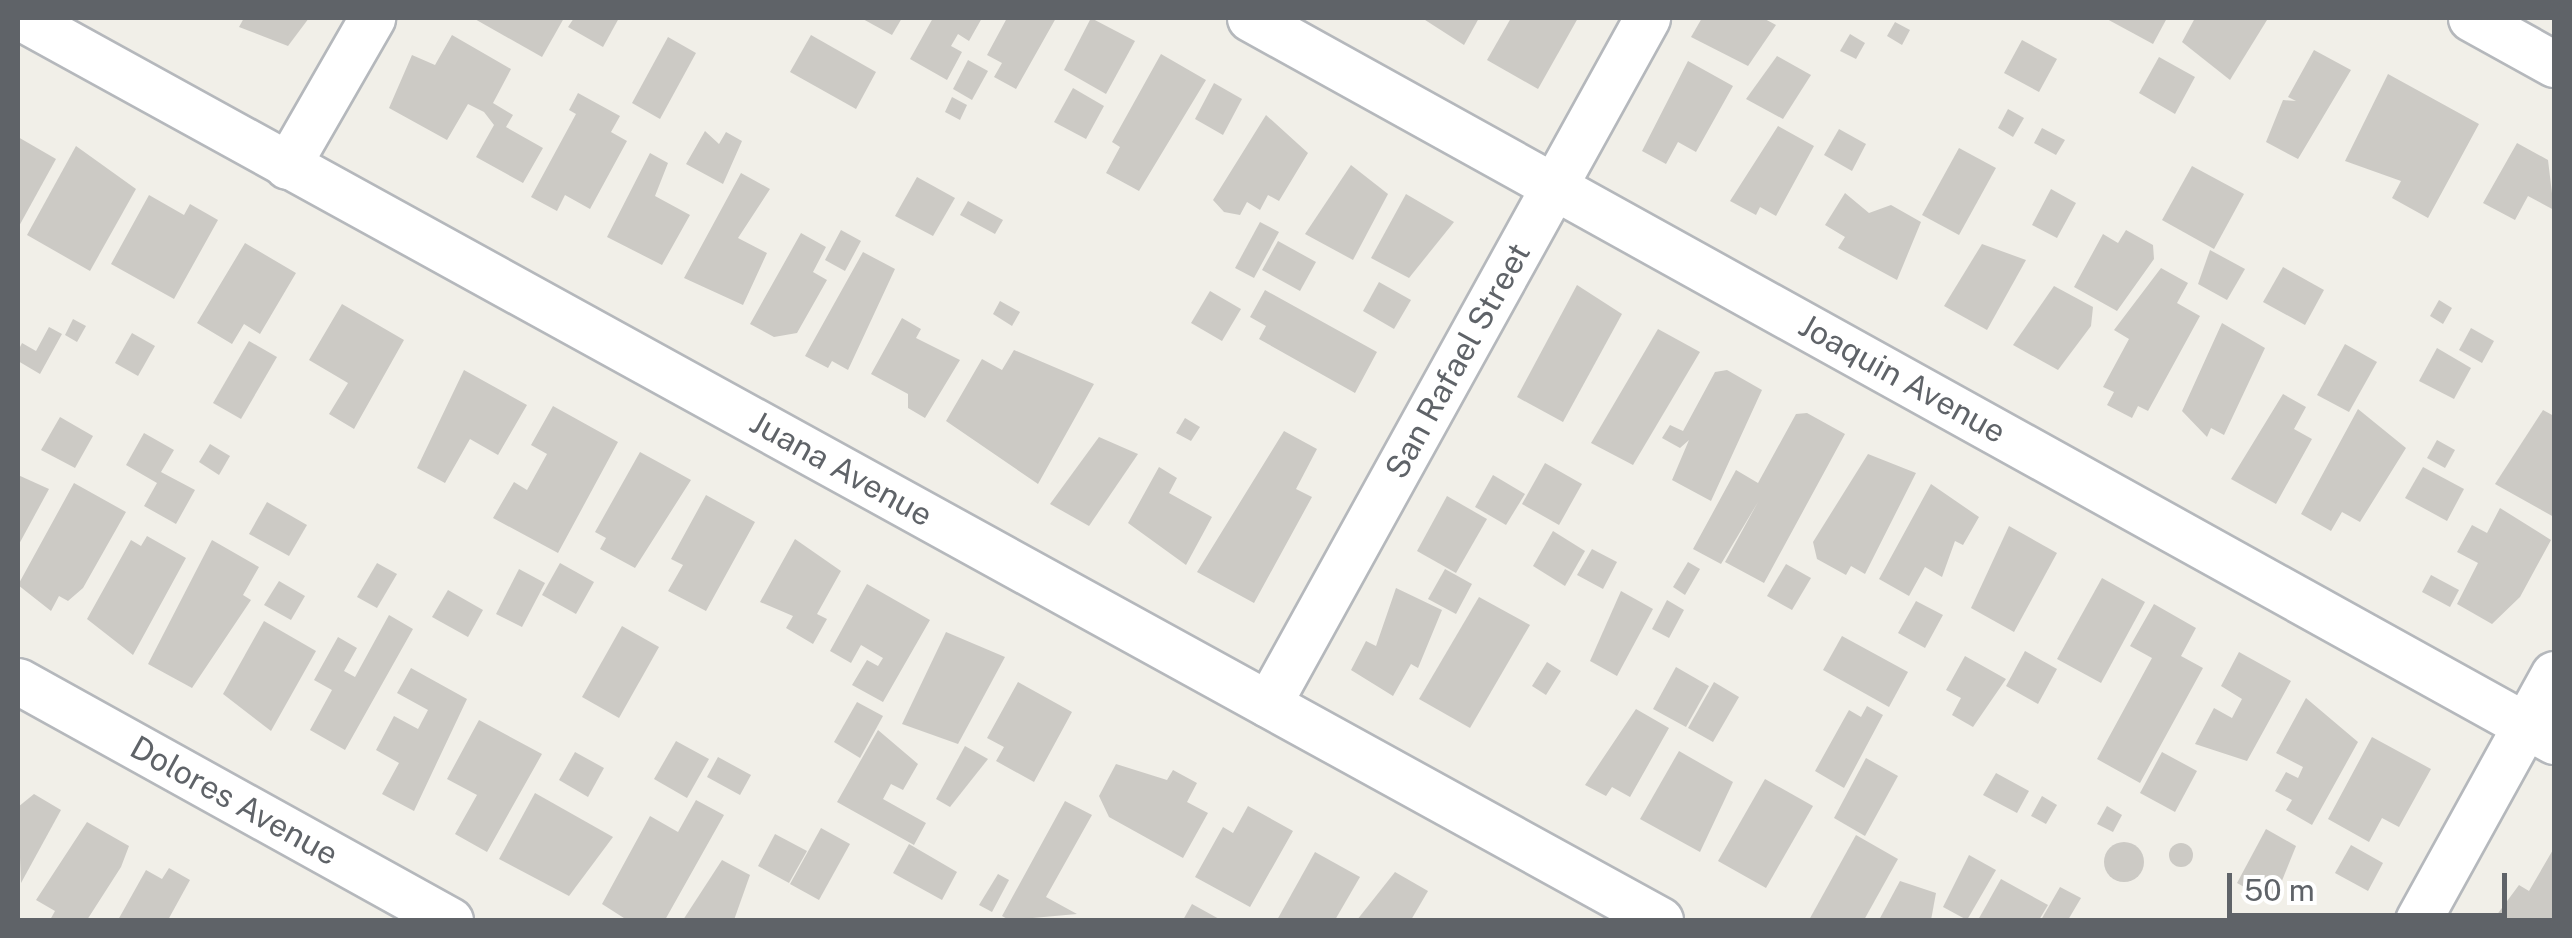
<!DOCTYPE html>
<html>
<head>
<meta charset="utf-8">
<style>
	body { margin:0 }
	#map { position:relative; width:2572px; height:938px; overflow:hidden; background:#f1efe8; font-family:"Public Sans",sans-serif }
	div>[style] { position:absolute }
	[style*='--x'] { left:calc(var(--x)*1px); top:calc(var(--y)*1px); width:calc(var(--w)*1px); rotate:calc(var(--a)*1deg) }
	.building>* { inset:0; background:#cccac5 }
	.round { border-radius:50% }
	.roads { filter:drop-shadow(2px 0 #b5b8bc) drop-shadow(-2px 0 #b5b8bc) drop-shadow(0 2px #b5b8bc) drop-shadow(0 -2px #b5b8bc) }
	.minor>* { height:45px; margin:-22.5px; padding:0 22.5px; transform-origin:22.5px; border-radius:22.5px; background:#fff }
	span { translate:-50% -50%; white-space:nowrap; text-align:center; line-height:1.15; -webkit-text-stroke:8px #fff; paint-order:stroke }
	.street-label { font-size:32px; color:#5f6368 }
	.frame { position:absolute; inset:0; border:20px solid #5f6368; pointer-events:none }
	.scale { position:absolute; left:2227px; top:873px; width:280px; height:45px; box-sizing:border-box; border:5px solid #5f6368; border-top:0; padding-left:12px; font-size:30px; line-height:35px; white-space:nowrap; color:#5f6368; -webkit-text-stroke:8px #fff; paint-order:stroke }
</style>
</head>
<body>
<div id="map">
	<div class="building">
		<i style="clip-path:polygon(244px 18px,309px 18px,288px 46px,239px 27px)"></i>
		<i style="clip-path:polygon(473px 18px,564px 18px,542px 57px)"></i>
		<i style="clip-path:polygon(574px 18px,619px 18px,603px 47px,568px 27px)"></i>
		<i style="clip-path:polygon(861px 18px,902px 18px,892px 35px)"></i>
		<i style="clip-path:polygon(933px 18px,982px 18px,969px 41px,958px 34px,951px 46px,962px 52px,947px 80px,910px 59px)"></i>
		<i style="clip-path:polygon(1007px 18px,1056px 18px,1016px 89px,994px 77px,1002px 63px,987px 55px)"></i>
		<i style="clip-path:polygon(1091px 18px,1135px 41px,1106px 94px,1064px 70px)"></i>
		<i style="clip-path:polygon(1422px 18px,1479px 18px,1464px 45px)"></i>
		<i style="clip-path:polygon(1511px 18px,1578px 18px,1538px 89px,1487px 60px)"></i>
		<i style="clip-path:polygon(1702px 18px,1763px 18px,1776px 25px,1748px 66px,1691px 37px)"></i>
		<i style="clip-path:polygon(2105px 18px,2167px 18px,2153px 44px)"></i>
		<i style="clip-path:polygon(2195px 18px,2262px 18px,2267px 20px,2230px 80px,2182px 42px)"></i>
		<i style="clip-path:polygon(1895px 22px,1910px 30px,1902px 45px,1887px 36px)"></i>
		<i style="clip-path:polygon(1850px 34px,1865px 43px,1856px 59px,1840px 51px)"></i>
		<i style="clip-path:polygon(452px 35px,511px 69px,493px 103px,513px 115px,506px 127px,543px 148px,523px 183px,476px 157px,494px 125px,484px 112px,468px 104px,447px 140px,389px 108px,412px 55px,435px 65px)"></i>
		<i style="clip-path:polygon(811px 35px,876px 72px,856px 109px,790px 72px)"></i>
		<i style="clip-path:polygon(668px 37px,696px 53px,660px 119px,632px 103px)"></i>
		<i style="clip-path:polygon(2022px 40px,2057px 59px,2039px 92px,2004px 73px)"></i>
		<i style="clip-path:polygon(2314px 50px,2351px 70px,2298px 159px,2266px 142px,2283px 100px,2296px 101px,2288px 97px)"></i>
		<i style="clip-path:polygon(1161px 54px,1206px 80px,1139px 191px,1106px 173px,1120px 147px,1112px 142px)"></i>
		<i style="clip-path:polygon(1777px 56px,1811px 75px,1783px 119px,1746px 99px)"></i>
		<i style="clip-path:polygon(2159px 57px,2195px 77px,2175px 114px,2139px 93px)"></i>
		<i style="clip-path:polygon(968px 60px,988px 71px,972px 100px,953px 89px)"></i>
		<i style="clip-path:polygon(1688px 61px,1733px 86px,1696px 152px,1678px 142px,1666px 164px,1642px 151px)"></i>
		<i style="clip-path:polygon(2388px 74px,2479px 124px,2428px 218px,2392px 198px,2401px 181px,2345px 161px)"></i>
		<i style="clip-path:polygon(1214px 83px,1242px 99px,1223px 135px,1195px 119px)"></i>
		<i style="clip-path:polygon(1073px 88px,1104px 106px,1086px 139px,1054px 122px)"></i>
		<i style="clip-path:polygon(578px 93px,620px 116px,611px 132px,627px 141px,590px 209px,565px 195px,557px 211px,531px 197px,576px 114px,569px 110px)"></i>
		<i style="clip-path:polygon(952px 97px,967px 105px,960px 120px,945px 112px)"></i>
		<i style="clip-path:polygon(2008px 109px,2024px 118px,2013px 137px,1998px 128px)"></i>
		<i style="clip-path:polygon(1266px 115px,1308px 153px,1279px 201px,1268px 195px,1260px 210px,1247px 202px,1240px 215px,1224px 212px,1213px 200px)"></i>
		<i style="clip-path:polygon(1778px 126px,1814px 146px,1776px 216px,1760px 207px,1756px 215px,1730px 201px)"></i>
		<i style="clip-path:polygon(2042px 128px,2065px 140px,2056px 155px,2034px 143px)"></i>
		<i style="clip-path:polygon(1839px 129px,1866px 144px,1852px 171px,1824px 155px)"></i>
		<i style="clip-path:polygon(705px 131px,719px 144px,726px 132px,742px 141px,723px 184px,686px 164px)"></i>
		<i style="clip-path:polygon(18px 137px,56px 159px,18px 228px)"></i>
		<i style="clip-path:polygon(2517px 143px,2548px 160px,2554px 210px,2528px 196px,2515px 220px,2483px 203px)"></i>
		<i style="clip-path:polygon(76px 146px,136px 189px,90px 271px,27px 235px)"></i>
		<i style="clip-path:polygon(1959px 148px,1996px 168px,1959px 235px,1922px 215px)"></i>
		<i style="clip-path:polygon(650px 153px,668px 163px,655px 196px,690px 215px,662px 265px,607px 237px)"></i>
		<i style="clip-path:polygon(1351px 165px,1388px 194px,1353px 260px,1305px 234px)"></i>
		<i style="clip-path:polygon(2192px 166px,2244px 194px,2214px 249px,2162px 220px)"></i>
		<i style="clip-path:polygon(741px 173px,770px 189px,738px 238px,767px 253px,743px 305px,684px 278px)"></i>
		<i style="clip-path:polygon(917px 177px,955px 198px,933px 236px,895px 216px)"></i>
		<i style="clip-path:polygon(2051px 189px,2076px 203px,2057px 238px,2032px 225px)"></i>
		<i style="clip-path:polygon(1845px 193px,1869px 213px,1891px 205px,1921px 222px,1897px 280px,1838px 248px,1845px 237px,1825px 225px)"></i>
		<i style="clip-path:polygon(1406px 194px,1454px 222px,1409px 278px,1371px 258px)"></i>
		<i style="clip-path:polygon(149px 195px,184px 215px,190px 204px,218px 220px,174px 299px,111px 264px)"></i>
		<i style="clip-path:polygon(968px 201px,1003px 220px,995px 234px,960px 215px)"></i>
		<i style="clip-path:polygon(1260px 222px,1279px 232px,1254px 278px,1235px 268px)"></i>
		<i style="clip-path:polygon(841px 230px,861px 241px,845px 271px,825px 260px)"></i>
		<i style="clip-path:polygon(2126px 230px,2153px 245px,2154px 259px,2117px 311px,2074px 287px,2103px 234px,2118px 243px)"></i>
		<i style="clip-path:polygon(801px 233px,826px 247px,813px 272px,827px 280px,797px 333px,774px 337px,750px 324px)"></i>
		<i style="clip-path:polygon(1278px 241px,1316px 262px,1300px 291px,1262px 270px)"></i>
		<i style="clip-path:polygon(245px 243px,296px 273px,260px 334px,244px 324px,232px 344px,197px 323px)"></i>
		<i style="clip-path:polygon(1982px 244px,2026px 260px,1987px 330px,1944px 306px)"></i>
		<i style="clip-path:polygon(2210px 250px,2245px 269px,2227px 300px,2198px 284px)"></i>
		<i style="clip-path:polygon(863px 252px,895px 269px,848px 370px,832px 361px,828px 368px,805px 356px)"></i>
		<i style="clip-path:polygon(2283px 267px,2324px 290px,2305px 325px,2263px 302px)"></i>
		<i style="clip-path:polygon(2161px 268px,2188px 283px,2177px 303px,2200px 316px,2148px 411px,2138px 406px,2132px 418px,2107px 405px,2114px 392px,2103px 387px,2129px 339px,2114px 330px)"></i>
		<i style="clip-path:polygon(1379px 282px,1411px 300px,1394px 329px,1363px 311px)"></i>
		<i style="clip-path:polygon(1577px 285px,1622px 314px,1563px 422px,1517px 397px)"></i>
		<i style="clip-path:polygon(2054px 286px,2093px 307px,2091px 326px,2058px 370px,2013px 345px)"></i>
		<i style="clip-path:polygon(1265px 290px,1377px 352px,1355px 393px,1259px 339px,1266px 326px,1250px 317px)"></i>
		<i style="clip-path:polygon(1210px 291px,1241px 309px,1222px 341px,1191px 323px)"></i>
		<i style="clip-path:polygon(2439px 300px,2452px 308px,2443px 324px,2430px 316px)"></i>
		<i style="clip-path:polygon(1000px 301px,1020px 312px,1012px 326px,993px 314px)"></i>
		<i style="clip-path:polygon(342px 304px,404px 340px,354px 429px,329px 414px,348px 383px,309px 360px)"></i>
		<i style="clip-path:polygon(902px 318px,921px 329px,916px 338px,960px 360px,925px 418px,908px 408px,908px 394px,871px 374px)"></i>
		<i style="clip-path:polygon(73px 319px,86px 326px,77px 342px,65px 335px)"></i>
		<i style="clip-path:polygon(2222px 323px,2265px 348px,2224px 435px,2211px 428px,2207px 437px,2182px 411px)"></i>
		<i style="clip-path:polygon(49px 327px,62px 334px,40px 374px,18px 361px,18px 351px,22px 343px,36px 351px)"></i>
		<i style="clip-path:polygon(2471px 328px,2494px 341px,2482px 363px,2459px 350px)"></i>
		<i style="clip-path:polygon(1658px 329px,1700px 352px,1633px 465px,1591px 443px)"></i>
		<i style="clip-path:polygon(132px 333px,155px 346px,138px 376px,115px 363px)"></i>
		<i style="clip-path:polygon(249px 341px,277px 357px,241px 419px,213px 403px)"></i>
		<i style="clip-path:polygon(2345px 344px,2377px 362px,2349px 412px,2317px 395px)"></i>
		<i style="clip-path:polygon(2437px 348px,2471px 368px,2454px 399px,2419px 381px)"></i>
		<i style="clip-path:polygon(1014px 350px,1094px 384px,1038px 484px,946px 421px,982px 359px,1002px 370px)"></i>
		<i style="clip-path:polygon(464px 370px,527px 405px,498px 455px,470px 439px,445px 483px,417px 468px)"></i>
		<i style="clip-path:polygon(1727px 370px,1762px 390px,1711px 501px,1672px 480px,1689px 440px,1680px 448px,1662px 438px,1670px 425px,1683px 431px,1715px 372px)"></i>
		<i style="clip-path:polygon(2283px 394px,2306px 407px,2294px 429px,2312px 439px,2276px 504px,2231px 479px)"></i>
		<i style="clip-path:polygon(553px 406px,618px 442px,558px 553px,493px 518px,514px 482px,527px 490px,547px 454px,531px 445px)"></i>
		<i style="clip-path:polygon(2358px 409px,2406px 448px,2360px 522px,2342px 512px,2331px 531px,2301px 514px)"></i>
		<i style="clip-path:polygon(2543px 410px,2554px 416px,2554px 517px,2495px 484px)"></i>
		<i style="clip-path:polygon(1807px 413px,1845px 434px,1764px 583px,1725px 562px,1758px 502px,1721px 564px,1693px 549px,1736px 470px,1758px 483px,1796px 414px)"></i>
		<i style="clip-path:polygon(60px 417px,93px 436px,75px 468px,41px 450px)"></i>
		<i style="clip-path:polygon(1185px 418px,1200px 427px,1191px 441px,1176px 433px)"></i>
		<i style="clip-path:polygon(1284px 431px,1317px 449px,1296px 489px,1312px 497px,1254px 603px,1197px 572px)"></i>
		<i style="clip-path:polygon(144px 433px,174px 450px,161px 472px,195px 490px,176px 524px,144px 506px,157px 483px,126px 465px)"></i>
		<i style="clip-path:polygon(1099px 437px,1138px 454px,1089px 526px,1050px 504px)"></i>
		<i style="clip-path:polygon(2437px 440px,2455px 450px,2445px 468px,2427px 458px)"></i>
		<i style="clip-path:polygon(210px 444px,230px 456px,219px 475px,199px 462px)"></i>
		<i style="clip-path:polygon(640px 452px,691px 480px,635px 568px,600px 549px,606px 538px,595px 532px)"></i>
		<i style="clip-path:polygon(1868px 454px,1916px 473px,1865px 574px,1851px 566px,1846px 575px,1817px 559px,1813px 542px)"></i>
		<i style="clip-path:polygon(1545px 463px,1582px 484px,1559px 525px,1522px 504px)"></i>
		<i style="clip-path:polygon(1159px 467px,1177px 478px,1169px 493px,1212px 517px,1186px 565px,1128px 523px)"></i>
		<i style="clip-path:polygon(2423px 467px,2464px 489px,2447px 521px,2405px 498px)"></i>
		<i style="clip-path:polygon(18px 475px,49px 489px,18px 546px)"></i>
		<i style="clip-path:polygon(1493px 475px,1525px 494px,1506px 525px,1475px 507px)"></i>
		<i style="clip-path:polygon(74px 483px,126px 512px,83px 588px,68px 601px,59px 596px,51px 611px,18px 585px)"></i>
		<i style="clip-path:polygon(1931px 484px,1979px 517px,1963px 545px,1955px 541px,1942px 577px,1925px 567px,1909px 596px,1879px 579px)"></i>
		<i style="clip-path:polygon(706px 495px,755px 522px,706px 611px,668px 591px,683px 565px,671px 559px)"></i>
		<i style="clip-path:polygon(1447px 496px,1487px 519px,1456px 573px,1417px 551px)"></i>
		<i style="clip-path:polygon(267px 502px,307px 525px,289px 556px,249px 534px)"></i>
		<i style="clip-path:polygon(2500px 508px,2551px 540px,2520px 597px,2492px 624px,2457px 604px,2478px 563px,2457px 552px,2472px 525px,2487px 533px)"></i>
		<i style="clip-path:polygon(2009px 526px,2057px 553px,2014px 632px,1971px 608px)"></i>
		<i style="clip-path:polygon(1553px 531px,1585px 551px,1565px 586px,1533px 566px)"></i>
		<i style="clip-path:polygon(147px 536px,186px 558px,133px 655px,87px 619px,131px 540px,141px 546px)"></i>
		<i style="clip-path:polygon(795px 539px,841px 571px,817px 614px,827px 619px,813px 644px,786px 628px,793px 616px,760px 602px)"></i>
		<i style="clip-path:polygon(212px 540px,259px 567px,243px 595px,251px 600px,192px 688px,148px 664px)"></i>
		<i style="clip-path:polygon(1592px 549px,1617px 562px,1603px 589px,1577px 575px)"></i>
		<i style="clip-path:polygon(1688px 562px,1700px 569px,1685px 595px,1673px 587px)"></i>
		<i style="clip-path:polygon(377px 563px,397px 574px,377px 608px,357px 597px)"></i>
		<i style="clip-path:polygon(560px 563px,594px 582px,576px 614px,542px 595px)"></i>
		<i style="clip-path:polygon(1786px 564px,1811px 578px,1792px 610px,1767px 596px)"></i>
		<i style="clip-path:polygon(519px 569px,545px 583px,522px 627px,496px 614px)"></i>
		<i style="clip-path:polygon(1445px 569px,1472px 584px,1456px 614px,1428px 599px)"></i>
		<i style="clip-path:polygon(2431px 575px,2459px 590px,2450px 607px,2422px 592px)"></i>
		<i style="clip-path:polygon(2102px 578px,2145px 602px,2101px 683px,2057px 659px)"></i>
		<i style="clip-path:polygon(279px 581px,305px 596px,291px 620px,264px 605px)"></i>
		<i style="clip-path:polygon(867px 584px,930px 620px,883px 702px,852px 685px,867px 660px,878px 666px,883px 658px,861px 645px,851px 663px,830px 651px)"></i>
		<i style="clip-path:polygon(1396px 588px,1442px 610px,1418px 668px,1411px 664px,1393px 696px,1351px 670px,1366px 641px,1376px 646px)"></i>
		<i style="clip-path:polygon(448px 590px,483px 610px,468px 637px,432px 617px)"></i>
		<i style="clip-path:polygon(1621px 591px,1653px 609px,1617px 676px,1590px 661px)"></i>
		<i style="clip-path:polygon(1479px 597px,1530px 625px,1470px 728px,1419px 699px)"></i>
		<i style="clip-path:polygon(1667px 600px,1684px 610px,1669px 638px,1652px 629px)"></i>
		<i style="clip-path:polygon(1916px 601px,1943px 615px,1925px 648px,1898px 633px)"></i>
		<i style="clip-path:polygon(2154px 604px,2196px 628px,2181px 656px,2203px 668px,2140px 783px,2097px 759px,2152px 658px,2130px 646px)"></i>
		<i style="clip-path:polygon(389px 615px,413px 629px,345px 750px,310px 730px,332px 690px,314px 680px,338px 637px,357px 648px,344px 671px,355px 677px)"></i>
		<i style="clip-path:polygon(264px 621px,316px 651px,271px 731px,223px 694px)"></i>
		<i style="clip-path:polygon(622px 626px,659px 647px,619px 718px,582px 697px)"></i>
		<i style="clip-path:polygon(946px 632px,1005px 657px,958px 744px,902px 724px)"></i>
		<i style="clip-path:polygon(1842px 636px,1908px 672px,1889px 707px,1823px 670px)"></i>
		<i style="clip-path:polygon(2025px 651px,2057px 669px,2038px 704px,2006px 686px)"></i>
		<i style="clip-path:polygon(2239px 652px,2291px 681px,2247px 761px,2195px 744px,2214px 708px,2232px 718px,2242px 699px,2221px 686px)"></i>
		<i style="clip-path:polygon(1965px 656px,2006px 679px,1973px 727px,1952px 715px,1961px 698px,1946px 690px)"></i>
		<i style="clip-path:polygon(1547px 662px,1561px 671px,1546px 695px,1532px 686px)"></i>
		<i style="clip-path:polygon(1676px 667px,1709px 686px,1686px 727px,1653px 709px)"></i>
		<i style="clip-path:polygon(411px 668px,467px 699px,414px 811px,382px 794px,399px 763px,376px 750px,394px 716px,418px 729px,428px 710px,397px 693px)"></i>
		<i style="clip-path:polygon(1018px 682px,1072px 712px,1034px 782px,996px 761px,1004px 747px,987px 738px)"></i>
		<i style="clip-path:polygon(1714px 682px,1739px 697px,1713px 742px,1688px 728px)"></i>
		<i style="clip-path:polygon(2306px 698px,2358px 742px,2312px 825px,2286px 810px,2292px 800px,2275px 791px,2286px 772px,2298px 778px,2303px 767px,2276px 753px)"></i>
		<i style="clip-path:polygon(857px 702px,883px 716px,860px 758px,834px 742px)"></i>
		<i style="clip-path:polygon(1867px 706px,1883px 715px,1844px 788px,1815px 771px,1849px 710px,1861px 717px)"></i>
		<i style="clip-path:polygon(1636px 709px,1669px 728px,1630px 797px,1612px 787px,1606px 796px,1585px 785px)"></i>
		<i style="clip-path:polygon(479px 720px,542px 754px,487px 852px,455px 834px,477px 795px,447px 779px)"></i>
		<i style="clip-path:polygon(878px 730px,918px 764px,903px 790px,891px 784px,883px 799px,926px 823px,914px 845px,837px 802px)"></i>
		<i style="clip-path:polygon(2372px 737px,2431px 769px,2399px 827px,2382px 818px,2369px 842px,2328px 819px)"></i>
		<i style="clip-path:polygon(676px 741px,709px 759px,687px 798px,654px 779px)"></i>
		<i style="clip-path:polygon(965px 746px,988px 759px,950px 807px,936px 799px)"></i>
		<i style="clip-path:polygon(1679px 751px,1733px 782px,1700px 852px,1640px 819px)"></i>
		<i style="clip-path:polygon(575px 752px,604px 768px,588px 797px,559px 780px)"></i>
		<i style="clip-path:polygon(2162px 752px,2197px 771px,2175px 812px,2140px 793px)"></i>
		<i style="clip-path:polygon(718px 757px,751px 775px,740px 795px,707px 777px)"></i>
		<i style="clip-path:polygon(1866px 758px,1898px 776px,1865px 836px,1834px 818px)"></i>
		<i style="clip-path:polygon(1116px 764px,1167px 780px,1173px 770px,1197px 783px,1187px 802px,1208px 813px,1183px 858px,1109px 817px,1099px 796px)"></i>
		<i style="clip-path:polygon(1996px 773px,2029px 791px,2017px 813px,1983px 795px)"></i>
		<i style="clip-path:polygon(1765px 779px,1813px 806px,1766px 888px,1718px 861px)"></i>
		<i style="clip-path:polygon(535px 793px,613px 837px,569px 896px,499px 859px)"></i>
		<i style="clip-path:polygon(34px 794px,61px 810px,21px 883px,18px 807px)"></i>
		<i style="clip-path:polygon(2042px 796px,2057px 805px,2046px 824px,2031px 816px)"></i>
		<i style="clip-path:polygon(696px 800px,724px 815px,665px 920px,627px 920px,602px 904px,650px 816px,678px 832px)"></i>
		<i style="clip-path:polygon(1065px 801px,1092px 815px,1046px 897px,1077px 914px,1009px 920px,1002px 916px)"></i>
		<i style="clip-path:polygon(1248px 806px,1293px 831px,1250px 907px,1195px 877px,1223px 827px,1233px 833px)"></i>
		<i style="clip-path:polygon(2107px 806px,2122px 815px,2113px 832px,2097px 824px)"></i>
		<i style="clip-path:polygon(87px 822px,129px 846px,121px 867px,87px 920px,50px 920px,55px 911px,36px 900px)"></i>
		<i style="clip-path:polygon(821px 828px,850px 844px,819px 900px,790px 884px)"></i>
		<i style="clip-path:polygon(2266px 829px,2296px 846px,2273px 903px,2237px 883px)"></i>
		<i style="clip-path:polygon(775px 834px,807px 851px,789px 883px,758px 866px)"></i>
		<i style="clip-path:polygon(1856px 835px,1898px 859px,1864px 920px,1809px 920px)"></i>
		<i class="round" style="left:2104px;top:842px;width:40px;height:40px"></i>
		<i class="round" style="left:2169px;top:843px;width:24px;height:24px"></i>
		<i style="clip-path:polygon(909px 844px,957px 872px,942px 900px,893px 873px)"></i>
		<i style="clip-path:polygon(2351px 845px,2383px 863px,2368px 891px,2335px 873px)"></i>
		<i style="clip-path:polygon(2554px 848px,2554px 920px,2493px 920px,2519px 885px,2529px 891px)"></i>
		<i style="clip-path:polygon(1315px 852px,1360px 877px,1335px 920px,1277px 920px)"></i>
		<i style="clip-path:polygon(1969px 855px,1996px 870px,1967px 920px,1943px 907px)"></i>
		<i style="clip-path:polygon(722px 860px,750px 875px,734px 920px,683px 920px)"></i>
		<i style="clip-path:polygon(169px 868px,190px 880px,168px 920px,118px 920px,146px 870px,162px 879px)"></i>
		<i style="clip-path:polygon(1395px 872px,1428px 891px,1411px 920px,1357px 920px)"></i>
		<i style="clip-path:polygon(998px 874px,1009px 880px,992px 912px,979px 905px)"></i>
		<i style="clip-path:polygon(2001px 879px,2048px 905px,2039px 920px,1978px 920px)"></i>
		<i style="clip-path:polygon(1900px 881px,1936px 893px,1931px 920px,1879px 920px)"></i>
		<i style="clip-path:polygon(2060px 887px,2081px 898px,2068px 920px,2041px 920px)"></i>
		<i style="clip-path:polygon(1192px 904px,1221px 920px,1183px 920px)"></i>
	</div>
	<div class="roads">
		<div class="minor">
			<i style="--x:22;--y:18;--w:1870;--a:28.84"></i>
			<i style="--x:1250;--y:18;--w:1491;--a:29.01"></i>
			<i style="--x:2471;--y:18;--w:95;--a:29"></i>
			<i style="--x:287;--y:166;--w:171;--a:-60.1"></i>
			<i style="--x:18;--y:681;--w:494;--a:29"></i>
			<i style="--x:1268;--y:704;--w:784;--a:-61.08"></i>
			<i style="--x:2418;--y:920;--w:281;--a:-61.1"></i>
		</div>
	</div>
	<div class="street-label">
		<span style="left:1458px;top:361px;rotate:-61deg">San Rafael Street</span>
		<span style="left:1902px;top:379px;rotate:29deg">Joaquin Avenue</span>
		<span style="left:841px;top:469px;rotate:29deg">Juana Avenue</span>
		<span style="left:234px;top:801px;rotate:29deg">Dolores Avenue</span>
	</div>
	<div class="frame"></div>
	<div class="scale">50 m</div>
</div>
</body>
</html>
